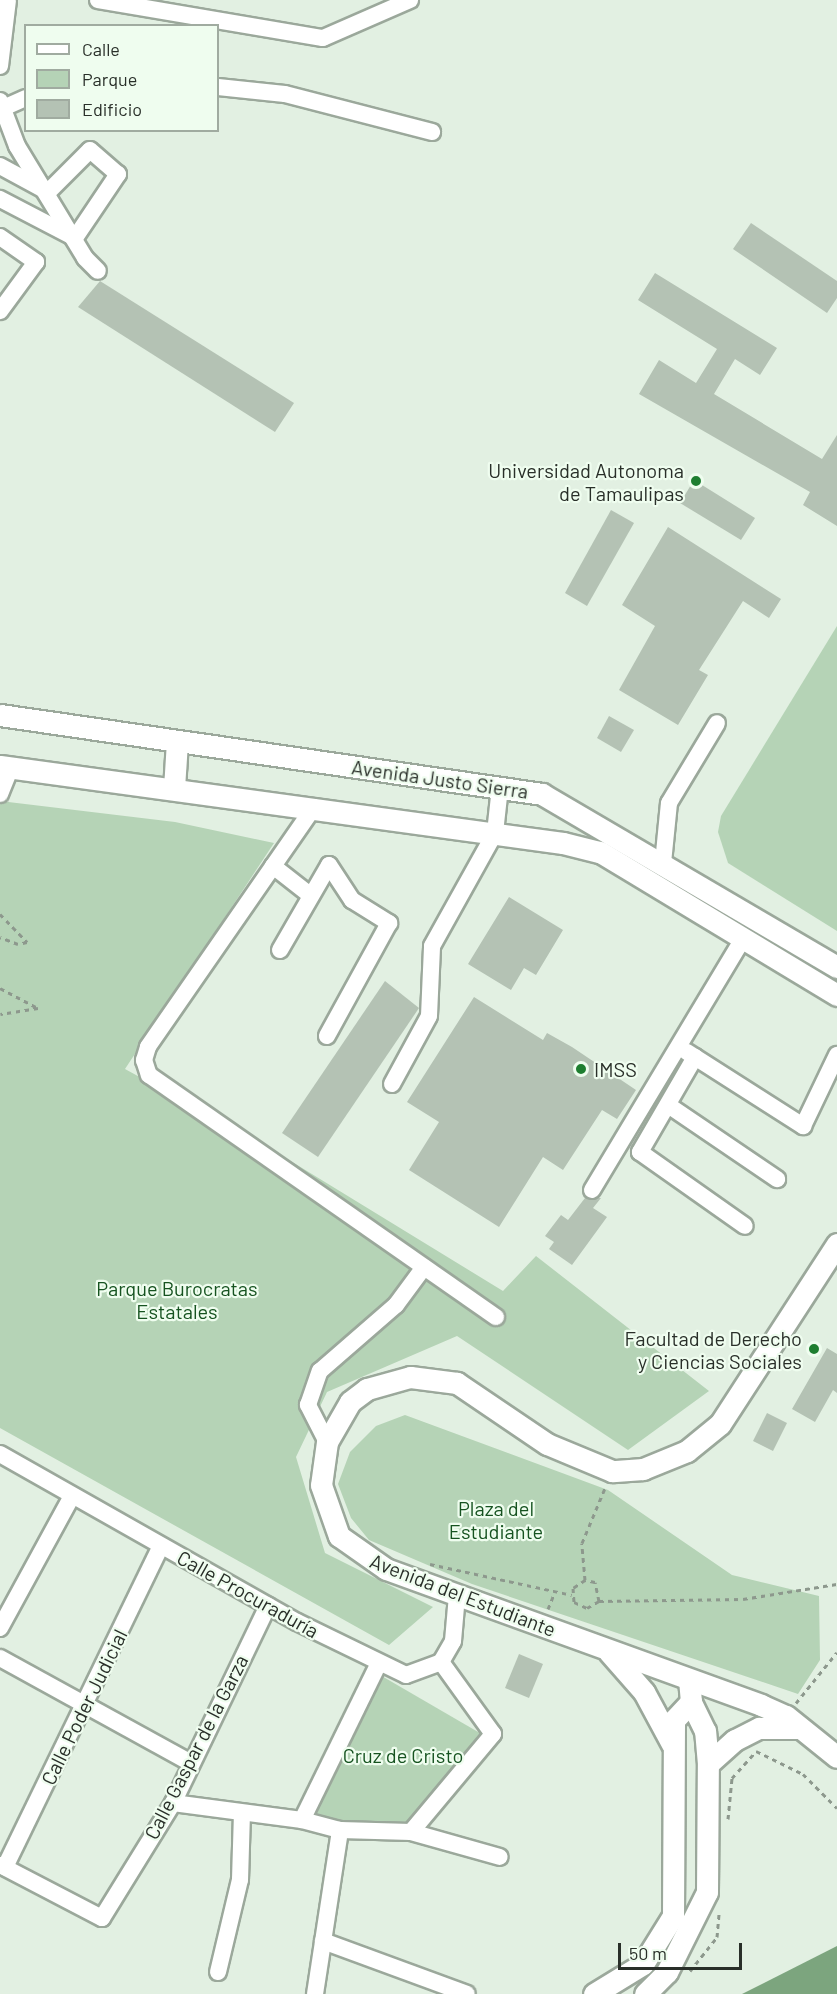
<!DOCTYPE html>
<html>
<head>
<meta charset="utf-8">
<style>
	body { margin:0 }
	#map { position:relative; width:837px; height:1994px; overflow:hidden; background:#e2f0e2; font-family:Barlow,sans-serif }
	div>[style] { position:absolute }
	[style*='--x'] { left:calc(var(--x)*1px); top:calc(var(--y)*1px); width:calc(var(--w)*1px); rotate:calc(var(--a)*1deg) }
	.green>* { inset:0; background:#b5d3b6 }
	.water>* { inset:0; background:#7ca57e }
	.building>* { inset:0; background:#b4c2b4 }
	.path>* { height:3px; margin-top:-1.5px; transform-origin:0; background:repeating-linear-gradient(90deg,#8d988d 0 4.5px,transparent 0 9px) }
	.roads { filter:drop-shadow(2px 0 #9ba89b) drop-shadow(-2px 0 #9ba89b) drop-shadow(0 2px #9ba89b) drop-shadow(0 -2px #9ba89b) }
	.minor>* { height:16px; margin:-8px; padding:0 8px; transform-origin:8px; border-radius:8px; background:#fff }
	.major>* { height:21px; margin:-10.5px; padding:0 10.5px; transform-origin:10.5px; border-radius:10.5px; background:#fff }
	.dots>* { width:16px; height:16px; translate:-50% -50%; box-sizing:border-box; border:3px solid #effdef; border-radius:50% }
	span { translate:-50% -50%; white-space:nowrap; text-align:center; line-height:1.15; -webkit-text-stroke:4.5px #effdef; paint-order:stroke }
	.poi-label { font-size:20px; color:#292f29 }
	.right { translate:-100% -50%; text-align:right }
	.left { translate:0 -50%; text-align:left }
	.street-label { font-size:20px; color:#292f29 }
	.park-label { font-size:20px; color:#165320 }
	.legend { position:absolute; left:24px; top:24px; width:195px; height:108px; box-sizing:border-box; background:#effdef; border:2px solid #a0aba0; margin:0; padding:8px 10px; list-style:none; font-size:18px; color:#292f29 }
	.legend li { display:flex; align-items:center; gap:12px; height:30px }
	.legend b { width:30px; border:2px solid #a0aba0 }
	.scale { position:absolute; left:618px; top:1943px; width:124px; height:27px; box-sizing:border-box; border:3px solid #292f29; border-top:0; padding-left:8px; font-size:18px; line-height:21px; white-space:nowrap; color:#292f29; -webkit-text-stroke:4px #effdef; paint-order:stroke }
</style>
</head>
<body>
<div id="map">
	<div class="green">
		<i style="clip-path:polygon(837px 626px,837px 931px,728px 863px,718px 832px,721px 816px)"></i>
		<i style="clip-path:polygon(0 801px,175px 822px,274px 843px,125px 1069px,271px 1149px,503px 1291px,536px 1256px,709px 1391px,628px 1450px,457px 1336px,327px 1392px,296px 1457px,325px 1553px,433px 1607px,389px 1645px,0 1428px)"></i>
		<i style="clip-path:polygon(405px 1415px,608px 1490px,732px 1575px,819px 1596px,820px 1660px,798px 1694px,472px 1584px,369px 1540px,351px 1518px,338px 1484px,350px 1452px,376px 1426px)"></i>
		<i style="clip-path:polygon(380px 1675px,485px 1736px,408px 1826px,351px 1823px,311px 1812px)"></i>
	</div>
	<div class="water">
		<i style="clip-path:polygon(837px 1946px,837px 1994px,742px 1994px)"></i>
	</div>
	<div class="building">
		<i style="clip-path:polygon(751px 223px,837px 281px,837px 298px,827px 313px,733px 249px)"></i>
		<i style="clip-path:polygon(655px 273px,777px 348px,760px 375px,735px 359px,714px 394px,822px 459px,837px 435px,837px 526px,803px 505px,810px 492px,639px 394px,659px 360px,696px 383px,717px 349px,638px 300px)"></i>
		<i style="clip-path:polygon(100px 281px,294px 403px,275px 432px,78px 307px)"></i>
		<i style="clip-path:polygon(694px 480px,755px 518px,741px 540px,680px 503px)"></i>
		<i style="clip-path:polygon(611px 510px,634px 523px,587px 606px,565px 593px)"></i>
		<i style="clip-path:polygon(668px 527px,781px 599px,769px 618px,743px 601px,699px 670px,708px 675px,678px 725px,619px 690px,655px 626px,622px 605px)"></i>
		<i style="clip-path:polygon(609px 716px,634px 730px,621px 752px,597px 738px)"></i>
		<i style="clip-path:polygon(509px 897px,563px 930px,536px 975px,524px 968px,511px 990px,468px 964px)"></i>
		<i style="clip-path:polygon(385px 981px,419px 1008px,318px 1157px,282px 1133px)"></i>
		<i style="clip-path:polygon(474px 997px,543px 1040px,547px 1033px,572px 1047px,636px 1090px,617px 1119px,602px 1110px,563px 1170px,543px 1157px,499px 1227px,409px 1170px,439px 1122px,407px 1102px)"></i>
		<i style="clip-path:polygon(585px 1198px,601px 1198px,593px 1208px,607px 1217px,572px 1265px,549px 1249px,554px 1242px,545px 1236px,561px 1215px,568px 1220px)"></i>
		<i style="clip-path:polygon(827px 1348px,837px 1354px,837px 1393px,833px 1390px,815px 1422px,792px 1409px)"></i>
		<i style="clip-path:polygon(767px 1413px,787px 1423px,773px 1451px,753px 1441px)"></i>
		<i style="clip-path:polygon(519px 1654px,543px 1664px,529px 1698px,505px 1688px)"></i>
	</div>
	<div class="path">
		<i style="--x:0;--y:914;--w:39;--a:46"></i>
		<i style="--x:27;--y:942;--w:9;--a:167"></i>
		<i style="--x:18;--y:944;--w:19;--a:-159"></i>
		<i style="--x:0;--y:988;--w:43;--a:27.8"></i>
		<i style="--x:38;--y:1008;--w:38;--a:171"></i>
		<i style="--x:430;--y:1564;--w:145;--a:12.3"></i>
		<i style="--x:585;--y:1580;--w:37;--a:-95"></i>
		<i style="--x:582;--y:1543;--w:60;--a:-67.3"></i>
		<i style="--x:599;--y:1601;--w:19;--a:-102"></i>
		<i style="--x:595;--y:1582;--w:10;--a:-169"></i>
		<i style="--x:585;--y:1580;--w:14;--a:146"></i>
		<i style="--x:573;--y:1588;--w:14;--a:86"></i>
		<i style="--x:574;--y:1602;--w:14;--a:25"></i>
		<i style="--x:587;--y:1608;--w:14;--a:-30"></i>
		<i style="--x:599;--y:1601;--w:144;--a:-0.8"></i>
		<i style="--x:743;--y:1599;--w:95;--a:-9.1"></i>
		<i style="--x:548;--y:1609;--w:16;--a:-68"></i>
		<i style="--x:796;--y:1703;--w:65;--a:-51.2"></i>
		<i style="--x:728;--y:1819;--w:41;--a:-84.4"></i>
		<i style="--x:732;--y:1778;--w:36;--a:-48"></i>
		<i style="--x:756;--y:1751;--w:52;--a:26.1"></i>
		<i style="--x:803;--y:1774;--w:48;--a:45"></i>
		<i style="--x:690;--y:1971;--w:43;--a:-51.5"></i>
		<i style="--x:717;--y:1937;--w:25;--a:-85"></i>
	</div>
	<div class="roads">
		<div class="minor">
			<i style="--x:98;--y:0;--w:228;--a:9.6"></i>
			<i style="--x:323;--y:38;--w:95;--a:-23.6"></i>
			<i style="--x:0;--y:66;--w:66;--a:-83.1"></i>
			<i style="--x:218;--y:87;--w:67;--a:6"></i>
			<i style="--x:285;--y:94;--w:152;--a:14.5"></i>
			<i style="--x:0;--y:101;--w:48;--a:69.3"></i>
			<i style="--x:17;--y:146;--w:131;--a:58.7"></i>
			<i style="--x:85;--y:258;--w:18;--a:45"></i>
			<i style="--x:1;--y:109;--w:27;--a:-24"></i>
			<i style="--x:0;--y:166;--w:55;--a:28.4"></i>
			<i style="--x:48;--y:192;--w:59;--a:-45"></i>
			<i style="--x:90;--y:150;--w:37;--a:41"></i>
			<i style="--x:118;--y:174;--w:77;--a:123.9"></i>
			<i style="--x:75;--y:238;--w:85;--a:-152.5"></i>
			<i style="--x:0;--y:237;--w:44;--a:34.8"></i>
			<i style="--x:36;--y:262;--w:61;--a:126.3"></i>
			<i style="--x:0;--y:794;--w:29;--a:-68"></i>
			<i style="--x:314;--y:807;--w:292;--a:124.7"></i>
			<i style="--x:148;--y:1047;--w:14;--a:107"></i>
			<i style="--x:144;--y:1060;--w:16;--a:72"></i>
			<i style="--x:149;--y:1075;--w:423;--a:34.9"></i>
			<i style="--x:663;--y:863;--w:60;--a:-84.3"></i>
			<i style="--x:669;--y:803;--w:93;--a:-59"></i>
			<i style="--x:273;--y:866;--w:47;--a:38.1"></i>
			<i style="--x:280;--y:950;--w:98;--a:-60"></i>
			<i style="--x:329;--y:865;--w:42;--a:56.7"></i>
			<i style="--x:352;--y:900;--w:44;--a:31.9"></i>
			<i style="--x:389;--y:923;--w:129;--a:118.8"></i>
			<i style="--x:687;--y:1052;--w:138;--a:32.5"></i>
			<i style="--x:803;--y:1126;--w:79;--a:-64.4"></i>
			<i style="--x:695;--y:1057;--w:110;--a:120.1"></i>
			<i style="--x:640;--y:1152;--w:128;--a:35.2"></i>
			<i style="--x:392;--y:1084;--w:77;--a:-61.4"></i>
			<i style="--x:429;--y:1016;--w:70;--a:-87.5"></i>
			<i style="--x:432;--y:946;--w:129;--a:-60.9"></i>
			<i style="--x:495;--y:833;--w:46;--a:-83.8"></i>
			<i style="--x:668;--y:1105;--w:132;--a:34.2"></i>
			<i style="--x:592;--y:1190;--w:295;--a:-59"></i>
			<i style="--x:327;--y:1442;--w:42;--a:-117.2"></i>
			<i style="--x:308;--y:1405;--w:36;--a:-71"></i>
			<i style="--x:320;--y:1371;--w:101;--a:-41"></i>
			<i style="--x:396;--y:1305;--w:47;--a:-53.6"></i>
			<i style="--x:0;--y:1454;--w:341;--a:29.5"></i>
			<i style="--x:297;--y:1622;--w:121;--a:25.9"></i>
			<i style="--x:406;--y:1675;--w:37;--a:-20"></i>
			<i style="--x:441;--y:1662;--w:24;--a:-60"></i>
			<i style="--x:453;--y:1641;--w:46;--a:-85"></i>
			<i style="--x:0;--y:1628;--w:150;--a:-61.4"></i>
			<i style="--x:0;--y:1658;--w:218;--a:28.8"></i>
			<i style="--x:173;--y:1803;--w:130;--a:7.5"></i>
			<i style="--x:302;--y:1820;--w:39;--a:15"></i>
			<i style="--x:340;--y:1830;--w:71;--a:1.6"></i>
			<i style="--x:411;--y:1832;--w:92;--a:15.7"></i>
			<i style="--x:302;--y:1820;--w:175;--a:-63.9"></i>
			<i style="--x:411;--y:1832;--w:128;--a:-50.1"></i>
			<i style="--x:493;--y:1734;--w:89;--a:-125.8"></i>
			<i style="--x:0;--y:1865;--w:115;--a:27.5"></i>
			<i style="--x:102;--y:1918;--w:135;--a:-58.3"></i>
			<i style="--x:173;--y:1803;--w:219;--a:-64.3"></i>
			<i style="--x:5;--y:1867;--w:357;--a:-64.1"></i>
			<i style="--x:323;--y:1941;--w:153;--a:20.2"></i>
			<i style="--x:218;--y:1972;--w:95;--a:-76.6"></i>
			<i style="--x:240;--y:1880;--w:67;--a:-88.3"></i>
			<i style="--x:315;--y:1994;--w:166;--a:-81.3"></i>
		</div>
		<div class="major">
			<i style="--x:0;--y:715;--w:548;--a:8.29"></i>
			<i style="--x:542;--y:794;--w:342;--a:30.4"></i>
			<i style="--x:0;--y:766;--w:568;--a:7.79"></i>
			<i style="--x:563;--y:843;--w:38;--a:14"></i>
			<i style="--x:600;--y:852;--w:277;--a:31.1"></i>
			<i style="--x:174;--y:788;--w:47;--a:-86.3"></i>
			<i style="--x:837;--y:1244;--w:215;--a:123"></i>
			<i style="--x:720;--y:1424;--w:43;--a:140.7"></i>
			<i style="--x:687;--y:1451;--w:48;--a:157.8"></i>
			<i style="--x:643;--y:1469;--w:31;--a:176"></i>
			<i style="--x:612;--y:1471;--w:70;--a:-157.4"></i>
			<i style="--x:547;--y:1444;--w:109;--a:-145.9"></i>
			<i style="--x:457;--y:1383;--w:47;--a:-172.7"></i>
			<i style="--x:410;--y:1377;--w:45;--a:164.4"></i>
			<i style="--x:367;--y:1389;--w:21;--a:143"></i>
			<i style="--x:350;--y:1402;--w:46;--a:119.9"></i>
			<i style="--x:327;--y:1442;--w:43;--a:97.9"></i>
			<i style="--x:321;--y:1485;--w:54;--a:70.6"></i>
			<i style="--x:339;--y:1536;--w:57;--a:35.1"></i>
			<i style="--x:386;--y:1569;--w:399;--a:19.9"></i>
			<i style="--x:761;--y:1705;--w:27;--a:24"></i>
			<i style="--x:786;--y:1716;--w:65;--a:38.8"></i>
			<i style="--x:609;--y:1652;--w:53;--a:48.8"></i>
			<i style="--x:644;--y:1692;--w:59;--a:61.7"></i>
			<i style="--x:708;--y:1764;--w:36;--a:-42"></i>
			<i style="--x:735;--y:1740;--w:27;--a:-27"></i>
			<i style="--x:759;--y:1728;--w:41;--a:0"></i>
			<i style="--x:594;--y:1994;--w:57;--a:-31.5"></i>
			<i style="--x:643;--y:1964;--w:57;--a:-58"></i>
			<i style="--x:673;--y:1916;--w:196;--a:-89.7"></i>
			<i style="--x:674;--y:1720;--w:25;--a:-47"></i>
			<i style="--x:645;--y:1994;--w:31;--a:-45"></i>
			<i style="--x:667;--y:1972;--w:89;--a:-63.4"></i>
			<i style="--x:707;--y:1892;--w:128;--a:-89.6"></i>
			<i style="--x:708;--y:1764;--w:33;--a:-95"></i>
			<i style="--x:705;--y:1731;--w:32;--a:-116"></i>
			<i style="--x:691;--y:1702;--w:22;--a:-95"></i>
		</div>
	</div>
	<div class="dots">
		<i style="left:696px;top:481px;background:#1e7e30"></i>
		<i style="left:581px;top:1069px;background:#1e7e30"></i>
		<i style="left:814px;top:1349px;background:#1e7e30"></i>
	</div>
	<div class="poi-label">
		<span class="right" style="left:684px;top:482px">Universidad Autonoma<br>de Tamaulipas</span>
		<span class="left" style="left:594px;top:1069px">IMSS</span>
		<span class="right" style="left:802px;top:1350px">Facultad de Derecho<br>y Ciencias Sociales</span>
	</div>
	<div class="street-label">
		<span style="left:440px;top:779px;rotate:8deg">Avenida Justo Sierra</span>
		<span style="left:248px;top:1594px;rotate:29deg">Calle Procuraduría</span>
		<span style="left:463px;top:1595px;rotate:21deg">Avenida del Estudiante</span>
		<span style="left:84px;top:1707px;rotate:-64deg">Calle Poder Judicial</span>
		<span style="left:196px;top:1747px;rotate:-63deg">Calle Gaspar de la Garza</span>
	</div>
	<div class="park-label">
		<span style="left:177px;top:1300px">Parque Burocratas<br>Estatales</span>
		<span style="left:496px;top:1520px">Plaza del<br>Estudiante</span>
		<span style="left:403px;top:1755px">Cruz de Cristo</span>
	</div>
	<ul class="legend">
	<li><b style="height:8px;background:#fff"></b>Calle</li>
	<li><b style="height:16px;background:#b5d3b6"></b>Parque</li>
	<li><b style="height:16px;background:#b4c2b4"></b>Edificio</li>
	</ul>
	<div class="scale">50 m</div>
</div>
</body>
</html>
